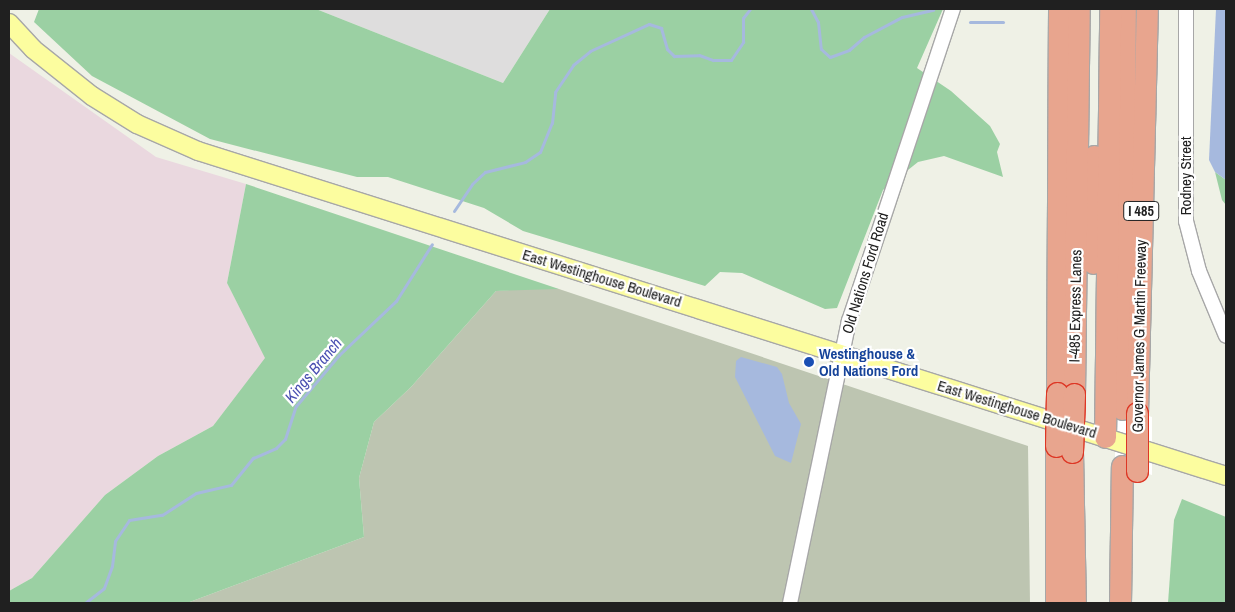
<!DOCTYPE html>
<html>
<head>
<meta charset="utf-8">
<style>
	body { margin:0 }
	#map { position:relative; width:1235px; height:612px; overflow:hidden; background:#eff1e6; font-family:"Archivo Narrow",sans-serif }
	div>[style] { position:absolute }
	[style*='--x'] { left:calc(var(--x)*1px); top:calc(var(--y)*1px); width:calc(var(--w)*1px); rotate:calc(var(--a)*1deg) }
	.residential>* { inset:0; background:#dedddd }
	.industrial>* { inset:0; background:#ead8df }
	.construction>* { inset:0; background:#bdc5b1 }
	.forest>* { inset:0; background:#9bd0a3 }
	.water>* { inset:0; background:#a6b9de }
	.pier>* { inset:0; background:#fff }
	.stream>* { height:3px; margin:-1.5px; padding:0 1.5px; transform-origin:1.5px; border-radius:1.5px; background:#a6b9de }
	.roads { filter:drop-shadow(1px 0 #a7a7a7) drop-shadow(-1px 0 #a7a7a7) drop-shadow(0 1px #a7a7a7) drop-shadow(0 -1px #a7a7a7) }
	.minor>* { height:14px; margin:-7px; padding:0 7px; transform-origin:7px; border-radius:7px; background:#fff }
	.major>* { height:18px; margin:-9px; padding:0 9px; transform-origin:9px; border-radius:9px; background:#fcfd9f }
	.highway>* { height:21px; margin:-10.5px; padding:0 10.5px; transform-origin:10.5px; border-radius:10.5px; background:#e8a58e }
	.bridges { filter:drop-shadow(1px 0 #dd3725) drop-shadow(-1px 0 #dd3725) drop-shadow(0 1px #dd3725) drop-shadow(0 -1px #dd3725) }
	.highway-bridge>* { height:21px; margin:-10.5px; padding:0 10.5px; transform-origin:10.5px; border-radius:10.5px; background:#e8a58e }
	.dots>* { width:14px; height:14px; translate:-50% -50%; box-sizing:border-box; border:2px solid #fff; border-radius:50% }
	span { translate:-50% -50%; white-space:nowrap; text-align:center; line-height:1.15; -webkit-text-stroke:4.5px #fff; paint-order:stroke }
	.shield-label span { padding:1px 4px; background:#fff; border:1px solid; border-radius:4px; -webkit-text-stroke-width:0 }
	.shield-label { font-size:14px; color:#202020; font-weight:700 }
	.street-label { font-size:15px; color:#202020 }
	.transit-label { font-size:15px; color:#164399; font-weight:700 }
	.left { translate:0 -50%; text-align:left }
	.water-label { font-size:16px; color:#4a50b1; font-style:italic }
	.frame { position:absolute; inset:0; border:10px solid #202020; pointer-events:none }
</style>
</head>
<body>
<div id="map">
	<div class="residential">
		<i style="clip-path:polygon(316px 9px,550px 9px,503px 83px)"></i>
	</div>
	<div class="industrial">
		<i style="clip-path:polygon(9px 53px,156px 157px,246px 184px,227px 283px,266px 358px,213px 426px,158px 456px,105px 495px,32px 578px,9px 591px)"></i>
	</div>
	<div class="construction">
		<i style="clip-path:polygon(537px 288px,559px 289px,1028px 446px,1030px 603px,187px 603px,364px 537px,359px 478px,374px 422px,411px 387px,496px 291px)"></i>
	</div>
	<div class="forest">
		<i style="clip-path:polygon(39px 9px,316px 9px,503px 83px,550px 9px,943px 9px,917px 68px,951px 91px,990px 126px,1000px 144px,997px 152px,1003px 177px,944px 156px,918px 162px,883px 190px,837px 308px,825px 309px,742px 273px,720px 272px,705px 286px,523px 231px,484px 208px,388px 177px,357px 177px,210px 139px,92px 76px,34px 22px)"></i>
		<i style="clip-path:polygon(1215px 172px,1226px 180px,1226px 205px,1222px 200px)"></i>
		<i style="clip-path:polygon(246px 184px,559px 289px,496px 291px,411px 387px,374px 422px,359px 478px,364px 537px,187px 603px,9px 603px,9px 591px,32px 578px,105px 495px,158px 456px,213px 426px,265px 358px,227px 283px)"></i>
		<i style="clip-path:polygon(1182px 499px,1226px 517px,1226px 603px,1168px 603px,1174px 520px)"></i>
	</div>
	<div class="water">
		<i style="clip-path:polygon(1216px 9px,1226px 9px,1226px 180px,1215px 172px,1209px 160px)"></i>
		<i style="clip-path:polygon(741px 357px,777px 367px,782px 374px,789px 403px,801px 424px,791px 463px,775px 456px,735px 377px,736px 361px)"></i>
	</div>
	<div class="pier">
		<i style="clip-path:polygon(1115px 406px,1152px 417px,1152px 475px,1115px 464px)"></i>
	</div>
	<div class="stream">
		<i style="--x:811;--y:9;--w:15;--a:62"></i>
		<i style="--x:818;--y:22;--w:27;--a:84"></i>
		<i style="--x:821;--y:49;--w:12;--a:42"></i>
		<i style="--x:830;--y:57;--w:20;--a:-20"></i>
		<i style="--x:849;--y:50;--w:20;--a:-41"></i>
		<i style="--x:864;--y:37;--w:43;--a:-27.8"></i>
		<i style="--x:902;--y:17;--w:32;--a:-13"></i>
		<i style="--x:970;--y:22;--w:33;--a:0"></i>
		<i style="--x:454;--y:211;--w:32;--a:-56"></i>
		<i style="--x:472;--y:184;--w:18;--a:-43"></i>
		<i style="--x:485;--y:172;--w:41;--a:-14"></i>
		<i style="--x:525;--y:162;--w:18;--a:-34"></i>
		<i style="--x:540;--y:152;--w:31;--a:-68"></i>
		<i style="--x:552;--y:123;--w:31;--a:-84"></i>
		<i style="--x:555;--y:92;--w:32;--a:-56"></i>
		<i style="--x:573;--y:65;--w:22;--a:-39"></i>
		<i style="--x:590;--y:51;--w:65;--a:-24.6"></i>
		<i style="--x:649;--y:24;--w:13;--a:18"></i>
		<i style="--x:661;--y:28;--w:22;--a:74"></i>
		<i style="--x:667;--y:49;--w:10;--a:45"></i>
		<i style="--x:674;--y:56;--w:25;--a:-2"></i>
		<i style="--x:699;--y:55;--w:15;--a:20"></i>
		<i style="--x:713;--y:60;--w:18;--a:0"></i>
		<i style="--x:731;--y:60;--w:22;--a:-56"></i>
		<i style="--x:743;--y:42;--w:24;--a:-90"></i>
		<i style="--x:743;--y:18;--w:11;--a:-52"></i>
		<i style="--x:85;--y:603;--w:24;--a:-38"></i>
		<i style="--x:104;--y:588;--w:23;--a:-70"></i>
		<i style="--x:112;--y:566;--w:25;--a:-83"></i>
		<i style="--x:115;--y:541;--w:25;--a:-56"></i>
		<i style="--x:129;--y:520;--w:33;--a:-9"></i>
		<i style="--x:162;--y:515;--w:40;--a:-32.9"></i>
		<i style="--x:196;--y:493;--w:36;--a:-13"></i>
		<i style="--x:231;--y:485;--w:35;--a:-51"></i>
		<i style="--x:253;--y:458;--w:25;--a:-23"></i>
		<i style="--x:276;--y:448;--w:13;--a:-45"></i>
		<i style="--x:285;--y:439;--w:35;--a:-72"></i>
		<i style="--x:296;--y:406;--w:67;--a:-49.9"></i>
		<i style="--x:339;--y:355;--w:79;--a:-43.5"></i>
		<i style="--x:396;--y:301;--w:67;--a:-57.7"></i>
	</div>
	<div class="roads">
		<div class="minor">
			<i style="--x:1186;--y:9;--w:212;--a:90"></i>
			<i style="--x:1186;--y:221;--w:52;--a:75.4"></i>
			<i style="--x:1199;--y:271;--w:70;--a:67.4"></i>
			<i style="--x:790;--y:603;--w:288;--a:-78.2"></i>
			<i style="--x:849;--y:321;--w:329;--a:-71.6"></i>
		</div>
		<div class="major">
			<i style="--x:9;--y:23;--w:35;--a:47"></i>
			<i style="--x:33;--y:49;--w:75;--a:38.5"></i>
			<i style="--x:92;--y:96;--w:53;--a:31.9"></i>
			<i style="--x:137;--y:124;--w:67;--a:23.9"></i>
			<i style="--x:198;--y:151;--w:1078;--a:17.54"></i>
		</div>
		<div class="highway">
			<i style="--x:1093;--y:263;--w:107;--a:-89.5"></i>
			<i style="--x:1057;--y:393;--w:384;--a:-89.7"></i>
			<i style="--x:1074;--y:394;--w:385;--a:-89.3"></i>
			<i style="--x:1122;--y:409;--w:400;--a:-89.6"></i>
			<i style="--x:1137;--y:413;--w:404;--a:-88.6"></i>
			<i style="--x:1105;--y:437;--w:428;--a:-89.3"></i>
			<i style="--x:1072;--y:452;--w:151;--a:88.9"></i>
			<i style="--x:1056;--y:603;--w:157;--a:-90"></i>
			<i style="--x:1120;--y:603;--w:137;--a:-89.2"></i>
		</div>
	</div>
	<div class="bridges">
		<div class="highway-bridge">
			<i style="--x:1056;--y:446;--w:53;--a:-88.9"></i>
			<i style="--x:1072;--y:452;--w:58;--a:-88"></i>
			<i style="--x:1137;--y:471;--w:58;--a:-90"></i>
		</div>
	</div>
	<div class="dots">
		<i style="left:809px;top:362px;background:#1a4fb4"></i>
	</div>
	<div class="shield-label">
		<span style="left:1141px;top:211px">I 485</span>
	</div>
	<div class="street-label">
		<span style="left:1186px;top:176px;rotate:-90deg">Rodney Street</span>
		<span style="left:865px;top:273px;rotate:-73deg">Old Nations Ford Road</span>
		<span style="left:602px;top:278px;rotate:17deg">East Westinghouse Boulevard</span>
		<span style="left:1075px;top:306px;rotate:-89deg">I-485 Express Lanes</span>
		<span style="left:1139px;top:336px;rotate:-89deg">Governor James G Martin Freeway</span>
		<span style="left:1017px;top:409px;rotate:17deg">East Westinghouse Boulevard</span>
	</div>
	<div class="transit-label">
		<span class="left" style="left:819px;top:362px">Westinghouse &amp;<br>Old Nations Ford</span>
	</div>
	<div class="water-label">
		<span style="left:313px;top:370px;rotate:-50deg">Kings Branch</span>
	</div>
	<div class="frame"></div>
</div>
</body>
</html>
